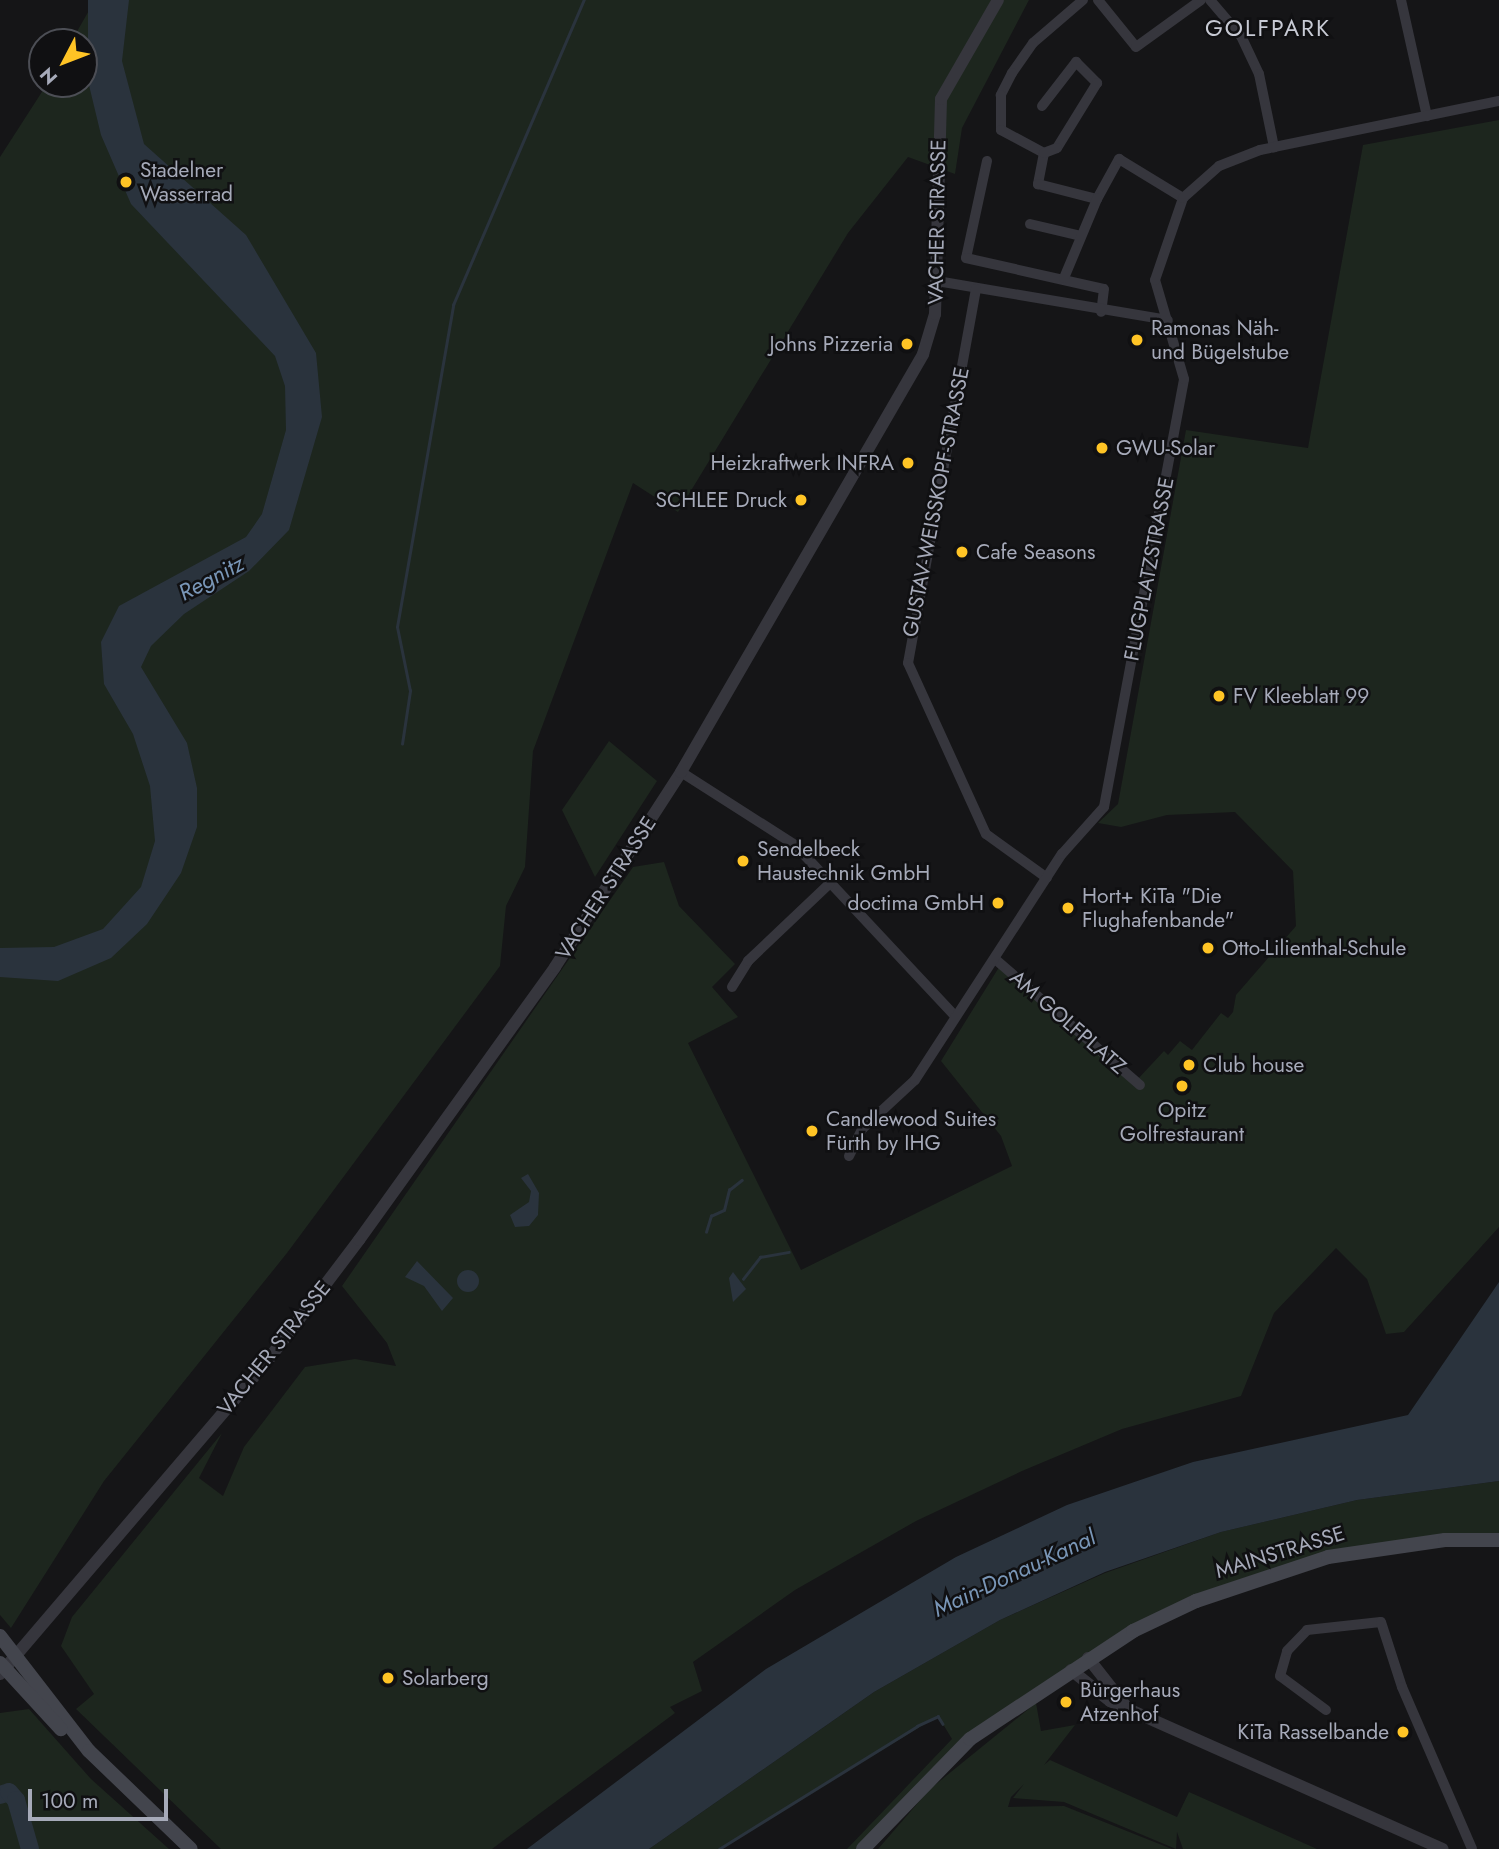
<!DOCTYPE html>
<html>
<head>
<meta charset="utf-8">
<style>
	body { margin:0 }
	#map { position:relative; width:1499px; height:1849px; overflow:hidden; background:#151517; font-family:Jost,sans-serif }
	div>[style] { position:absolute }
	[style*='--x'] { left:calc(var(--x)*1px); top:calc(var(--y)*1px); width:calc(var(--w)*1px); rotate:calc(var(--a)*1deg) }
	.green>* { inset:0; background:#1d261e }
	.water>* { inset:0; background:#2a333d }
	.round { border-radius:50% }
	.stream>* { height:2.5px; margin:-1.25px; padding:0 1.25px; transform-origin:1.25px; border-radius:1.25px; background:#2a333d }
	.river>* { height:18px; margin:-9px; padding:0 9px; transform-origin:9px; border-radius:9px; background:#2a333d }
	.minor>* { height:10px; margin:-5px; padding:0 5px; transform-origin:5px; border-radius:5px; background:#36363d }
	.tertiary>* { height:12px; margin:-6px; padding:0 6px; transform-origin:6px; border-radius:6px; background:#36363d }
	.secondary>* { height:14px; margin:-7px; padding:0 7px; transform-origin:7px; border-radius:7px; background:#43454d }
	.dots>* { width:19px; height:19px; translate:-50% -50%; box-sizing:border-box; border:4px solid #101012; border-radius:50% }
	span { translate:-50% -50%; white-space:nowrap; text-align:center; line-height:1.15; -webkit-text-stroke:5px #101012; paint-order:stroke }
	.poi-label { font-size:21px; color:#a6aab9 }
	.left { translate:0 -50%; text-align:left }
	.right { translate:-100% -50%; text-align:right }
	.street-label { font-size:21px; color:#a6aab9 }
	.neighbourhood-label { font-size:23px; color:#c7cad4; letter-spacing:2px }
	.water-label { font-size:23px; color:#7996b7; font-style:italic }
	.north { position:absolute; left:28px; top:28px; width:70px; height:70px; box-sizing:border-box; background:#101012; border:2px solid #4c4e55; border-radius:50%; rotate:228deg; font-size:19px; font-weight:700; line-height:28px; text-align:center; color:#a6aab9 }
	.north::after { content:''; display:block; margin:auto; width:24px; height:32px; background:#ffc425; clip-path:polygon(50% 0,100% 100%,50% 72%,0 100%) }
	.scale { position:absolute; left:28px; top:1789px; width:140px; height:32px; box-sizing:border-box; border:4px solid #a6aab9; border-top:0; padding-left:9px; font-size:21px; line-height:24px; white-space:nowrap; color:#a6aab9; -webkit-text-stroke:5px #101012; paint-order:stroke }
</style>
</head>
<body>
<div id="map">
	<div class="green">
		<i style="clip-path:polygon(95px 0,1029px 0,962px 128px,955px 174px,908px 157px,848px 233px,678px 512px,633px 483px,533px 751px,525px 867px,506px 906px,500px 966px,287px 1253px,104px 1481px,11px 1628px,0 1615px,0 157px,47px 84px,84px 84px,84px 42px,71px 42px)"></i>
		<i style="clip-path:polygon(1499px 120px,1499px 1227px,1404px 1332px,1386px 1334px,1367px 1279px,1336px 1248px,1274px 1313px,1241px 1396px,1122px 1429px,1022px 1471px,916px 1521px,795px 1590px,693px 1662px,702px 1691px,670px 1707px,675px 1713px,492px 1849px,221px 1849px,76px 1709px,94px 1694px,61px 1646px,72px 1617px,222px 1433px,199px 1478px,223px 1496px,244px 1447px,305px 1367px,355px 1359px,396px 1366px,387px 1343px,342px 1286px,633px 867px,664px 862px,679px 906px,735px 964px,712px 987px,738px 1017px,688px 1043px,801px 1270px,1012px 1166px,1001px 1136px,941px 1061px,1001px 964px,1136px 1081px,1164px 1051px,1168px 1055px,1180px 1041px,1192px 1050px,1221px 1013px,1228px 1018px,1233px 1012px,1236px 995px,1296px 926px,1293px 871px,1235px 812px,1167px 815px,1121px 827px,1098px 823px,1118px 804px,1186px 430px,1308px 448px,1363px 145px)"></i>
		<i style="clip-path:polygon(609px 741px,657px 781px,595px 877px,562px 810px)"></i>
		<i style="clip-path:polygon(1499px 1481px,1499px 1540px,1328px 1557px,1133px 1631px,970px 1739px,863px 1849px,847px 1849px,952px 1739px,938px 1716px,719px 1849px,649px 1849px,874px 1692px,1000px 1620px,1105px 1573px,1221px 1532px,1357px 1500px)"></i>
		<i style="clip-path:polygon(1036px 1703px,1041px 1731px,1075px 1725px,1044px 1765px,1050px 1760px,1177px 1817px,1189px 1792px,1317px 1849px,1183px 1849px,1177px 1832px,1176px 1849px,1064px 1802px,1013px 1798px,1024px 1784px,1011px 1797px,1008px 1807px,1064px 1806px,1172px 1849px,878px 1849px,930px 1789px)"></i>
		<i style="clip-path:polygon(29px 1709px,91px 1779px,169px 1849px,0 1849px,0 1713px)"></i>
	</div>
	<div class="water">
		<i style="clip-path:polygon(88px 0,129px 0,122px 61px,144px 144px,246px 235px,316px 353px,322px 417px,289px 530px,249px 571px,184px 614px,151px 646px,141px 667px,187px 743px,197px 788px,197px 827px,181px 873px,147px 924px,111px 958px,58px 981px,0 977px,0 948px,54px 947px,103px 929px,141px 887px,155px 841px,150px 786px,133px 734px,104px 684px,101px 642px,119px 606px,246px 537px,262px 514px,286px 430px,285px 386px,275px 356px,131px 204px,101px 135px,88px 81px)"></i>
		<i style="clip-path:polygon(528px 1174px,539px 1193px,538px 1215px,529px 1226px,515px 1227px,510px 1215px,529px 1202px,531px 1191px,521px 1178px)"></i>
		<i style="clip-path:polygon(417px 1261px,453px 1298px,442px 1311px,424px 1286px,405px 1277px)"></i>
		<i class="round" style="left:457px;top:1270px;width:22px;height:22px"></i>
		<i style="clip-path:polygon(733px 1272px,746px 1289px,733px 1302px,729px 1278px)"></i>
		<i style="clip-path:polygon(1499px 1282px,1499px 1481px,1357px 1500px,1221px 1532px,1105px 1572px,1000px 1620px,874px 1692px,649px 1849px,527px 1849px,766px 1669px,956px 1557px,1067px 1505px,1193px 1462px,1408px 1415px)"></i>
	</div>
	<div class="stream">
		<i style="--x:402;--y:744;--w:54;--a:-81.4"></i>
		<i style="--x:410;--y:691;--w:65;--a:-101.5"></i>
		<i style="--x:397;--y:627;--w:327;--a:-80.1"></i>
		<i style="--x:453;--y:305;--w:332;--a:-66.8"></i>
		<i style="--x:706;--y:1232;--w:17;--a:-73"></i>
		<i style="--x:711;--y:1216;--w:14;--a:-25"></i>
		<i style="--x:724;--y:1210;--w:21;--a:-76"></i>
		<i style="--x:729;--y:1190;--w:16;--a:-38"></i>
		<i style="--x:743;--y:1279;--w:28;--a:-52"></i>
		<i style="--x:760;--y:1257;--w:29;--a:-10"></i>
		<i style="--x:719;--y:1849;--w:233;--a:-31.8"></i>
		<i style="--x:917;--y:1726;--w:23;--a:-25"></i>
		<i style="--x:938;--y:1716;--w:9;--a:58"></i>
	</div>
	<div class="river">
		<i style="--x:0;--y:1795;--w:9;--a:-18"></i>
		<i style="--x:9;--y:1792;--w:11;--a:49"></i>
		<i style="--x:16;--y:1800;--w:51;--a:74.1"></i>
	</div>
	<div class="minor">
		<i style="--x:1083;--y:0;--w:66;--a:139.3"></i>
		<i style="--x:1033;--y:43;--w:37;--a:125"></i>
		<i style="--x:1012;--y:73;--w:25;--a:117"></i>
		<i style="--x:1001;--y:95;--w:35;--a:90"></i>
		<i style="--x:1001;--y:130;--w:49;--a:28.1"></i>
		<i style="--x:1044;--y:153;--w:32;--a:101"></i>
		<i style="--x:1038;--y:184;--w:61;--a:14.3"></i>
		<i style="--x:1097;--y:199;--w:46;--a:-61.2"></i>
		<i style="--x:1119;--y:159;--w:75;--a:31.4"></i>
		<i style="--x:1098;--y:0;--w:60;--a:51"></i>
		<i style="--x:1136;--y:47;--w:80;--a:-35.9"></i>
		<i style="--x:1210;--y:0;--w:48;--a:49.3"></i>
		<i style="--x:1241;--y:36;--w:42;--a:64.7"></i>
		<i style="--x:1259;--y:74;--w:75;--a:78.4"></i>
		<i style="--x:1401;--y:0;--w:119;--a:77.4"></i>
		<i style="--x:1042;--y:106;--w:56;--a:-52.3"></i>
		<i style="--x:1076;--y:62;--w:30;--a:45"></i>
		<i style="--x:1097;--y:83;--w:76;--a:121.6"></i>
		<i style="--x:1057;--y:148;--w:14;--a:159"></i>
		<i style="--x:987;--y:161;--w:99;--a:102.2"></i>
		<i style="--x:966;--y:258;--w:141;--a:12.7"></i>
		<i style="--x:1104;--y:289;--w:23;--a:97"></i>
		<i style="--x:1030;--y:224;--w:52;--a:13.2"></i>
		<i style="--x:1064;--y:278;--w:86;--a:-67.3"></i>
		<i style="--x:937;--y:281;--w:234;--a:9.6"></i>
		<i style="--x:976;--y:289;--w:380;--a:100.3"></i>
		<i style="--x:908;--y:663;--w:188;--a:65.5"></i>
		<i style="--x:986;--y:834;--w:75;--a:35.8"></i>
		<i style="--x:681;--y:772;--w:135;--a:32.6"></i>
		<i style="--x:795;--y:845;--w:233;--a:46.9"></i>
		<i style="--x:995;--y:959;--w:192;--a:41"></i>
		<i style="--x:732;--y:987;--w:31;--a:-58"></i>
		<i style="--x:748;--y:961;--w:112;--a:-43.5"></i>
		<i style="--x:849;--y:1156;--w:30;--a:-64"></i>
		<i style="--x:862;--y:1129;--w:72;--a:-42.8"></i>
		<i style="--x:915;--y:1080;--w:270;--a:-57"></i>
		<i style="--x:1062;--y:854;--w:63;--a:-48.2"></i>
		<i style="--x:1104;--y:807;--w:435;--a:-79.4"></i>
		<i style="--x:1184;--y:379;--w:103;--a:-106.3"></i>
		<i style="--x:1155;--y:280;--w:87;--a:-71.1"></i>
		<i style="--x:1183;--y:198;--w:48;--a:-41.6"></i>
		<i style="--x:1219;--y:166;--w:44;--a:-21.3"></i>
		<i style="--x:1260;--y:150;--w:244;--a:-11.6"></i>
		<i style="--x:1326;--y:1710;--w:57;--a:-143.5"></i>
		<i style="--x:1280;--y:1676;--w:26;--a:-74"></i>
		<i style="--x:1287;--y:1651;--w:29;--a:-46"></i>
		<i style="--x:1307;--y:1630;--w:74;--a:-6.2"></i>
		<i style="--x:1381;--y:1622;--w:68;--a:72.1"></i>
		<i style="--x:1402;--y:1687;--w:176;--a:66.6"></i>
	</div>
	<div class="tertiary">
		<i style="--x:1088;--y:1658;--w:60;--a:51.8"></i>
		<i style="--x:1071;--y:1670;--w:50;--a:38.5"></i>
		<i style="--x:1110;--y:1701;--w:364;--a:24"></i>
		<i style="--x:0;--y:1674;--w:413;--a:-49.5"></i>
		<i style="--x:268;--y:1360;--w:151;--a:-52.8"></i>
		<i style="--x:359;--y:1240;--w:336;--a:-54.3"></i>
		<i style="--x:555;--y:967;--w:232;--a:-57.1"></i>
		<i style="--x:681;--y:772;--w:483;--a:-59.9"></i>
		<i style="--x:923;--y:354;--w:42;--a:-73.3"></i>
		<i style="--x:935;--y:314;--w:215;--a:-88.4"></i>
		<i style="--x:941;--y:99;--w:114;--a:-60.1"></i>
	</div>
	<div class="secondary">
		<i style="--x:0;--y:1636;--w:145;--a:52.3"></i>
		<i style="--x:89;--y:1751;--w:141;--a:43.9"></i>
		<i style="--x:0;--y:1663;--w:90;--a:47.3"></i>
		<i style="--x:863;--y:1849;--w:153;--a:-45.8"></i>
		<i style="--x:970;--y:1739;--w:196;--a:-33.5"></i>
		<i style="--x:1133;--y:1631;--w:70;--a:-25.5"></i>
		<i style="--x:1196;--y:1601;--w:139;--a:-18.4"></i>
		<i style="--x:1328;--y:1557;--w:118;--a:-8.3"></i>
		<i style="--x:1445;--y:1540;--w:54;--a:0"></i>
	</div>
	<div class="dots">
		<i style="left:126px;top:182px;background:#ffc425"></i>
		<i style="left:1137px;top:340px;background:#ffc425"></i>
		<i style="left:907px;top:344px;background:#ffc425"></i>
		<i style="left:1102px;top:448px;background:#ffc425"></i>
		<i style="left:908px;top:463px;background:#ffc425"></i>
		<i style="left:801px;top:500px;background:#ffc425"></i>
		<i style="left:962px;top:552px;background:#ffc425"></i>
		<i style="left:1219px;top:696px;background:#ffc425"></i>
		<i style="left:743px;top:861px;background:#ffc425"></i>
		<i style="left:998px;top:903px;background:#ffc425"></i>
		<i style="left:1068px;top:908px;background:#ffc425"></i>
		<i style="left:1208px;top:948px;background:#ffc425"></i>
		<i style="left:1189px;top:1065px;background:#ffc425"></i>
		<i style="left:1182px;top:1086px;background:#ffc425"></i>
		<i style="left:812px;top:1131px;background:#ffc425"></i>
		<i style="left:388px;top:1678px;background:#ffc425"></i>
		<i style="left:1066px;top:1702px;background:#ffc425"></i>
		<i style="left:1403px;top:1732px;background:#ffc425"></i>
	</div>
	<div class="poi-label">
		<span class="left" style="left:140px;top:182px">Stadelner<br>Wasserrad</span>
		<span class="left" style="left:1151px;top:340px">Ramonas Näh-<br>und Bügelstube</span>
		<span class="right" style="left:893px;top:344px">Johns Pizzeria</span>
		<span class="left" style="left:1116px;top:448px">GWU-Solar</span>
		<span class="right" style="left:894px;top:463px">Heizkraftwerk INFRA</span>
		<span class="right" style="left:787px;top:500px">SCHLEE Druck</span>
		<span class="left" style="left:976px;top:552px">Cafe Seasons</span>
		<span class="left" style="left:1233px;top:696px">FV Kleeblatt 99</span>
		<span class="left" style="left:757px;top:861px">Sendelbeck<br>Haustechnik GmbH</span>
		<span class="left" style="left:1082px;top:908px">Hort+ KiTa "Die<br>Flughafenbande"</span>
		<span class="right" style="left:984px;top:903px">doctima GmbH</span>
		<span class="left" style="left:1222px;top:948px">Otto-Lilienthal-Schule</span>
		<span class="left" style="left:1203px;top:1065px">Club house</span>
		<span style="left:1182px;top:1122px">Opitz<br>Golfrestaurant</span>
		<span class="left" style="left:826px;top:1131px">Candlewood Suites<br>Fürth by IHG</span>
		<span class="left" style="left:402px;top:1678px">Solarberg</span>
		<span class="left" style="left:1080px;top:1702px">Bürgerhaus<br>Atzenhof</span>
		<span class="right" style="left:1389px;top:1732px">KiTa Rasselbande</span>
	</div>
	<div class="street-label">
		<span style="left:937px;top:222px;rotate:-89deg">VACHER STRASSE</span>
		<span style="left:936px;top:502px;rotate:-79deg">GUSTAV-WEISSKOPF-STRASSE</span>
		<span style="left:1149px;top:569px;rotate:-79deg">FLUGPLATZSTRASSE</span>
		<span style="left:606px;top:888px;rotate:-57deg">VACHER STRASSE</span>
		<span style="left:1068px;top:1022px;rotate:41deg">AM GOLFPLATZ</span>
		<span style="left:274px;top:1348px;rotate:-51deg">VACHER STRASSE</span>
		<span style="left:1280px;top:1552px;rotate:-17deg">MAINSTRASSE</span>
	</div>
	<div class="neighbourhood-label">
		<span style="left:1268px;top:28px">GOLFPARK</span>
	</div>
	<div class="water-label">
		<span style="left:211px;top:578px;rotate:-28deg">Regnitz</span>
		<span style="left:1014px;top:1573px;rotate:-25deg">Main-Donau-Kanal</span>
	</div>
	<div class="north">N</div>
	<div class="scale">100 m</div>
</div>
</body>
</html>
